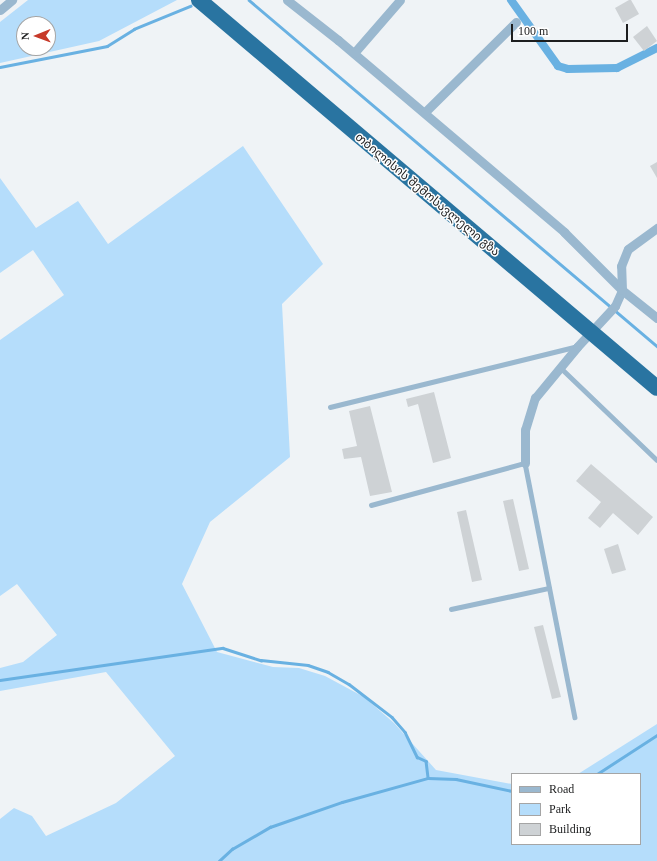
<!DOCTYPE html>
<html>
<head>
<meta charset="utf-8">
<style>
	body { margin:0 }
	#map { position:relative; width:657px; height:861px; overflow:hidden; background:#eff3f6; font-family:"Times New Roman","Noto Sans Georgian",serif }
	div>[style] { position:absolute }
	[style*='--x'] { left:calc(var(--x)*1px); top:calc(var(--y)*1px); width:calc(var(--w)*1px); rotate:calc(var(--a)*1deg) }
	.green>* { inset:0; background:#b5ddfb }
	.stream>* { height:2.5px; margin:-1.25px; padding:0 1.25px; transform-origin:1.25px; border-radius:1.25px; background:#69b1e2 }
	.canal>* { height:8px; margin:-4px; padding:0 4px; transform-origin:4px; border-radius:4px; background:#69b1e2 }
	.building>* { inset:0; background:#ced2d5 }
	.lane>* { height:4.5px; margin:-2.25px; padding:0 2.25px; transform-origin:2.25px; border-radius:2.25px; background:#9ab8cf }
	.street>* { height:9px; margin:-4.5px; padding:0 4.5px; transform-origin:4.5px; border-radius:4.5px; background:#9ab8cf }
	.highway>* { height:16px; margin:-8px; padding:0 8px; transform-origin:8px; border-radius:8px; background:#2974a1 }
	span { translate:-50% -50%; white-space:nowrap; text-align:center; line-height:1.15; -webkit-text-stroke:3px #fff; paint-order:stroke }
	.street-label { font-size:12px; color:#1d1e1f }
	.legend { position:absolute; left:511px; top:773px; width:130px; height:72px; box-sizing:border-box; background:#fff; border:1px solid #a5a5a5; margin:0; padding:5px 7px; list-style:none; font-size:12px; color:#1d1e1f }
	.legend li { display:flex; align-items:center; gap:8px; height:20px }
	.legend b { width:20px; border:1px solid #a5a5a5 }
	.north { position:absolute; left:16px; top:16px; width:40px; height:40px; box-sizing:border-box; background:#fff; border:1px solid #a5a5a5; border-radius:50%; rotate:269deg; font-size:11px; font-weight:700; line-height:16px; text-align:center; color:#1d1e1f }
	.north::after { content:''; display:block; margin:auto; width:14px; height:18px; background:#c73a2a; clip-path:polygon(50% 0,100% 100%,50% 72%,0 100%) }
	.scale { position:absolute; left:511px; top:24px; width:117px; height:18px; box-sizing:border-box; border:2px solid #1d1e1f; border-top:0; padding-left:5px; font-size:12px; line-height:14px; white-space:nowrap; color:#1d1e1f; -webkit-text-stroke:3px #fff; paint-order:stroke }
</style>
</head>
<body>
<div id="map">
	<div class="green">
		<i style="clip-path:polygon(evenodd,28px 0,177px 0,99px 41px,0 63px,0 22px,28px 0,24px 24px,48px 24px,48px 48px,24px 48px,24px 24px)"></i>
		<i style="clip-path:polygon(243px 146px,323px 264px,282px 304px,290px 457px,210px 522px,182px 584px,217px 652px,273px 667px,299px 668px,325px 676px,364px 697px,394px 723px,436px 770px,512px 784px,512px 844px,640px 844px,640px 774px,578px 774px,657px 724px,657px 861px,0 861px,0 819px,14px 808px,32px 816px,46px 836px,116px 803px,175px 756px,106px 672px,0 691px,0 668px,23px 662px,57px 635px,17px 584px,0 596px,0 340px,64px 295px,33px 250px,0 273px,0 178px,36px 228px,78px 201px,108px 244px)"></i>
	</div>
	<div class="stream">
		<i style="--x:249;--y:0;--w:535;--a:40.3"></i>
		<i style="--x:0;--y:67;--w:109;--a:-11.1"></i>
		<i style="--x:107;--y:46;--w:32;--a:-32"></i>
		<i style="--x:134;--y:29;--w:61;--a:-22.3"></i>
		<i style="--x:0;--y:680;--w:225;--a:-8.2"></i>
		<i style="--x:223;--y:648;--w:40;--a:18"></i>
		<i style="--x:261;--y:660;--w:47;--a:6.1"></i>
		<i style="--x:308;--y:665;--w:21;--a:19"></i>
		<i style="--x:328;--y:672;--w:24;--a:30"></i>
		<i style="--x:349;--y:684;--w:54;--a:37.5"></i>
		<i style="--x:392;--y:717;--w:20;--a:49"></i>
		<i style="--x:405;--y:732;--w:28;--a:64"></i>
		<i style="--x:417;--y:757;--w:10;--a:24"></i>
		<i style="--x:426;--y:761;--w:17;--a:83"></i>
		<i style="--x:597;--y:774;--w:72;--a:-33"></i>
		<i style="--x:219;--y:861;--w:18;--a:-43"></i>
		<i style="--x:232;--y:849;--w:44;--a:-30.1"></i>
		<i style="--x:270;--y:827;--w:76;--a:-19.1"></i>
		<i style="--x:342;--y:802;--w:89;--a:-15.6"></i>
		<i style="--x:428;--y:778;--w:28;--a:2"></i>
		<i style="--x:456;--y:779;--w:57;--a:12.1"></i>
	</div>
	<div class="canal">
		<i style="--x:511;--y:0;--w:81;--a:54.5"></i>
		<i style="--x:558;--y:66;--w:10;--a:17"></i>
		<i style="--x:568;--y:69;--w:49;--a:-1.2"></i>
		<i style="--x:617;--y:68;--w:45;--a:-26.6"></i>
	</div>
	<div class="building">
		<i style="clip-path:polygon(629px 0,631px 0,639px 14px,623px 23px,615px 8px)"></i>
		<i style="clip-path:polygon(647px 26px,657px 41px,644px 51px,633px 37px)"></i>
		<i style="clip-path:polygon(657px 162px,657px 178px,650px 166px)"></i>
		<i style="clip-path:polygon(434px 392px,451px 458px,433px 463px,418px 404px,408px 407px,406px 399px)"></i>
		<i style="clip-path:polygon(370px 406px,392px 492px,370px 496px,361px 457px,344px 459px,342px 449px,357px 446px,349px 411px)"></i>
		<i style="clip-path:polygon(591px 464px,653px 517px,638px 535px,613px 513px,600px 528px,588px 518px,601px 502px,576px 481px)"></i>
		<i style="clip-path:polygon(513px 499px,529px 569px,519px 571px,503px 501px)"></i>
		<i style="clip-path:polygon(466px 510px,482px 580px,472px 582px,457px 512px)"></i>
		<i style="clip-path:polygon(618px 544px,626px 570px,612px 574px,604px 549px)"></i>
		<i style="clip-path:polygon(543px 625px,561px 697px,552px 699px,534px 627px)"></i>
	</div>
	<div class="lane">
		<i style="--x:560;--y:367;--w:134;--a:43.8"></i>
		<i style="--x:330;--y:407;--w:252;--a:-13.8"></i>
		<i style="--x:371;--y:505;--w:160;--a:-15.3"></i>
		<i style="--x:525;--y:463;--w:259;--a:78.9"></i>
		<i style="--x:451;--y:609;--w:100;--a:-12.1"></i>
	</div>
	<div class="street">
		<i style="--x:287;--y:0;--w:65;--a:38.1"></i>
		<i style="--x:338;--y:40;--w:297;--a:40.3"></i>
		<i style="--x:564;--y:232;--w:82;--a:45"></i>
		<i style="--x:622;--y:290;--w:45;--a:38.7"></i>
		<i style="--x:0;--y:10;--w:16;--a:-40"></i>
		<i style="--x:354;--y:53;--w:70;--a:-49"></i>
		<i style="--x:425;--y:112;--w:128;--a:-44.7"></i>
		<i style="--x:525;--y:463;--w:33;--a:-90"></i>
		<i style="--x:525;--y:430;--w:34;--a:-73"></i>
		<i style="--x:535;--y:398;--w:66;--a:-50.5"></i>
		<i style="--x:577;--y:347;--w:56;--a:-47.2"></i>
		<i style="--x:615;--y:306;--w:17;--a:-66"></i>
		<i style="--x:622;--y:290;--w:24;--a:-92"></i>
		<i style="--x:621;--y:266;--w:18;--a:-68"></i>
		<i style="--x:628;--y:249;--w:36;--a:-36"></i>
	</div>
	<div class="highway">
		<i style="--x:199;--y:0;--w:600;--a:40.27"></i>
	</div>
	<div class="street-label">
		<span style="left:427px;top:195px;rotate:40deg">თბილისის შემოსავლელი გზა</span>
	</div>
	<ul class="legend">
	<li><b style="height:5px;background:#9ab8cf"></b>Road</li>
	<li><b style="height:11px;background:#b5ddfb"></b>Park</li>
	<li><b style="height:11px;background:#ced2d5"></b>Building</li>
	</ul>
	<div class="north">N</div>
	<div class="scale">100 m</div>
</div>
</body>
</html>
